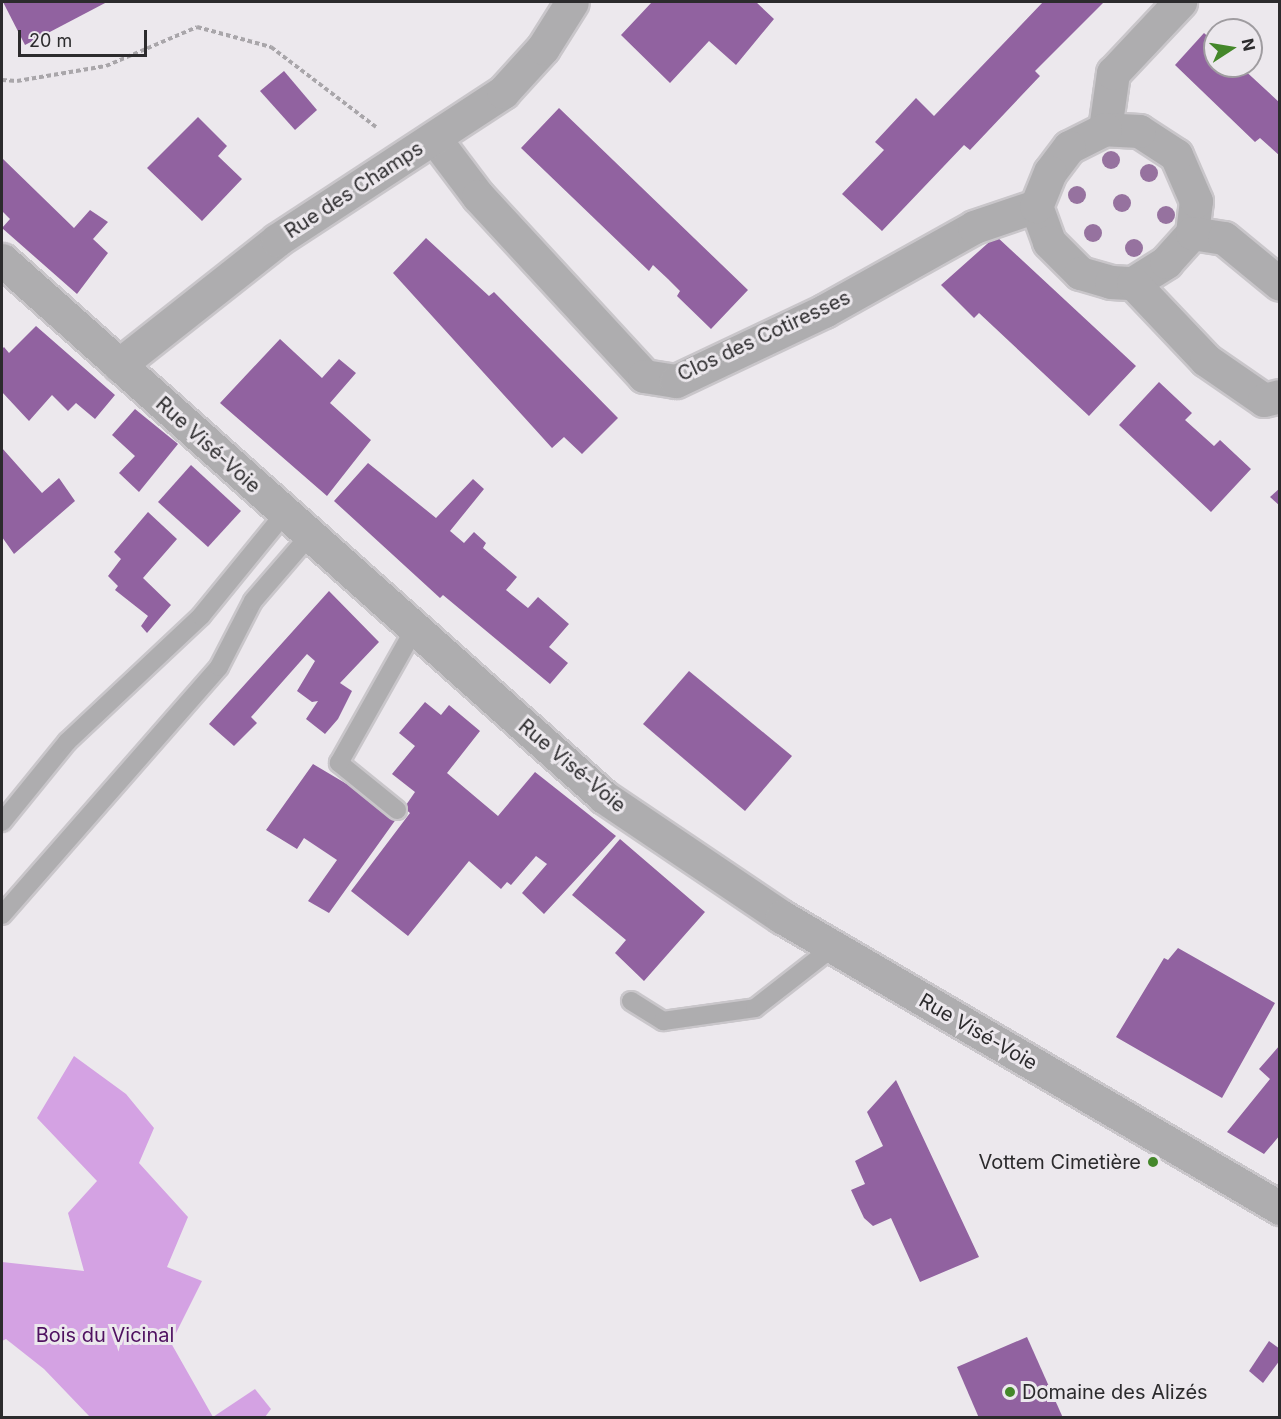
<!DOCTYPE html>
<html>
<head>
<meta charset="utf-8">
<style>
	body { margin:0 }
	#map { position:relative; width:1281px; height:1419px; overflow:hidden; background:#ece8ed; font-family:Inter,sans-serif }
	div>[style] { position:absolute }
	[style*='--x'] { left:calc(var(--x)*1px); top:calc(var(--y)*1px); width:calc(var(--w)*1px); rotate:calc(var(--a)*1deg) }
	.forest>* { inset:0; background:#d4a2e3 }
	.building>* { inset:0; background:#9162a0 }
	.path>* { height:4px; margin-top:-2px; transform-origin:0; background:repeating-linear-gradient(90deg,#a9a6aa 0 4.5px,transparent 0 7.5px) }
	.roads { filter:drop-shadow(2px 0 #c9c6ca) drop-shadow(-2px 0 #c9c6ca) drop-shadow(0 2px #c9c6ca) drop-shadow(0 -2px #c9c6ca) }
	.service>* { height:18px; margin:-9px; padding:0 9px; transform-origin:9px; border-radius:9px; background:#aeadaf }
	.minor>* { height:33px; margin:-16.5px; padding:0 16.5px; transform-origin:16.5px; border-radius:16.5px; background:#aeadaf }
	.tertiary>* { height:33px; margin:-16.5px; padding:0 16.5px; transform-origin:16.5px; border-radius:16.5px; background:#aeadaf }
	.trees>* { width:18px; height:18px; margin:-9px; border-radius:50%; background:#96729f }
	.dots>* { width:16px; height:16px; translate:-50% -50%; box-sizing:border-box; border:3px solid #ece8ed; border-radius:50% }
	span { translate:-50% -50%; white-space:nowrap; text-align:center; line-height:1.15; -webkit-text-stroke:6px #ece8ed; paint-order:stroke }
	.street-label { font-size:20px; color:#2c2b2d }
	.poi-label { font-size:20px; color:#2c2b2d }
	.right { translate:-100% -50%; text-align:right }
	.left { translate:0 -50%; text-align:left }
	.park-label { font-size:20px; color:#4f1160 }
	.frame { position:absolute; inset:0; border:3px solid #2c2b2d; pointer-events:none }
	.north { position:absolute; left:1203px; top:18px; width:60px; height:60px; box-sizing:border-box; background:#ece8ed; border:2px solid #9f9ca0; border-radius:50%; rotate:78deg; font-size:16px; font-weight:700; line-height:24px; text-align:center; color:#2c2b2d }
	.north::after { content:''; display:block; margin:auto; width:21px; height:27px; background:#44872a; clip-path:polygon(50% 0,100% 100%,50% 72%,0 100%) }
	.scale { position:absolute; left:18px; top:30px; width:129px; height:27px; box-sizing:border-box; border:3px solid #2c2b2d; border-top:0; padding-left:8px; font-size:18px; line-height:21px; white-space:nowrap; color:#2c2b2d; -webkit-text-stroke:4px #ece8ed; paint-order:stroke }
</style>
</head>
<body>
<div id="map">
	<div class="forest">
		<i style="clip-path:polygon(74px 1056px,126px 1094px,154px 1128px,139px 1163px,188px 1217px,167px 1267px,202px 1281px,171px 1343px,213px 1417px,90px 1417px,44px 1369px,6px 1339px,2px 1341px,2px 1262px,84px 1271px,68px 1213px,97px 1181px,37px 1118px)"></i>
		<i style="clip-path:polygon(255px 1389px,271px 1409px,265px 1417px,213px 1417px)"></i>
	</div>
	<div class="building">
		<i style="clip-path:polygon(3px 2px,107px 2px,25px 45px)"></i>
		<i style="clip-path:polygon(652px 2px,756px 2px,774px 19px,736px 65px,709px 41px,670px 83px,621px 35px)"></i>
		<i style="clip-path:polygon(1043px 2px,1104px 2px,1035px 71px,1040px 76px,970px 150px,964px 145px,882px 231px,842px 194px,884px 150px,875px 142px,916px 98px,934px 116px)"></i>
		<i style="clip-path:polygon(1204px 33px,1215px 43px,1215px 66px,1240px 66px,1280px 103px,1280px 156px,1260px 138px,1255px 142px,1175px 65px)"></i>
		<i style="clip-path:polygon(284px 71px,317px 110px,295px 130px,260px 91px)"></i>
		<i style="clip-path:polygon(559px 108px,748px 290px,711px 329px,677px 296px,680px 291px,668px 279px,653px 265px,649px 271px,521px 148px)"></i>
		<i style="clip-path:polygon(198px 117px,227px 146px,218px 156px,242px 179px,202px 221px,147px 168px)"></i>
		<i style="clip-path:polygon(2px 158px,74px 228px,90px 210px,108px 222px,93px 239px,108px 253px,77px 294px,2px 228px,10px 219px,2px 211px)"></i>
		<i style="clip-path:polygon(996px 236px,1136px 366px,1089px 416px,979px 313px,974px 318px,941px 285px)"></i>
		<i style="clip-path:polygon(426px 238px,489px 296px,494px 292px,618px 418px,582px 454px,564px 437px,552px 448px,393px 273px)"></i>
		<i style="clip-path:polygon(36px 326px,115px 395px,95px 419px,76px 403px,68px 411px,52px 395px,29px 421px,2px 392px,2px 349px,4px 347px,9px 353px)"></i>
		<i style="clip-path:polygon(280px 339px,322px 378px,339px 359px,356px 373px,330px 403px,371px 440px,327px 496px,220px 403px)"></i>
		<i style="clip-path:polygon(1159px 382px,1192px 413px,1185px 420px,1214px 446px,1220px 440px,1251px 469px,1211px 512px,1119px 425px)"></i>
		<i style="clip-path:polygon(135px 409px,178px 444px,139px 492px,119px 473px,135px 456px,112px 435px)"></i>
		<i style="clip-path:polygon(2px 448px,42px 493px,59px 478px,75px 501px,14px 554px,2px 537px)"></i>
		<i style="clip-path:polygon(368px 463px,436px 518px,473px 479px,484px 489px,450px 531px,464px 543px,474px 532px,486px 543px,483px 548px,517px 577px,506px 590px,528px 608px,538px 597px,569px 624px,549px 647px,568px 663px,550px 684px,443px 595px,440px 598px,334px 501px)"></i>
		<i style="clip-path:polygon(191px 465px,241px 511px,208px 547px,158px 502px)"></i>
		<i style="clip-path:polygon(1280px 488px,1280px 506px,1270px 497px)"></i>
		<i style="clip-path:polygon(148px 512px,177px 539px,143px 578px,171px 605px,147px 633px,141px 626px,148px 616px,115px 590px,118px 586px,108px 576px,121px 559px,114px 552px)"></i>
		<i style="clip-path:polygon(329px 591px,379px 642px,340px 683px,352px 691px,338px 719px,325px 734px,306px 719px,318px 701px,312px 702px,297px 691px,315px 661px,307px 654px,251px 717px,257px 723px,234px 746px,209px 724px)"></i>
		<i style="clip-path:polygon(689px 671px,792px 756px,745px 811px,643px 724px)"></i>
		<i style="clip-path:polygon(425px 702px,441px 715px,449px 705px,480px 731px,447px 773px,498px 816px,535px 772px,616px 836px,544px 914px,522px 893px,547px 864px,536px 856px,511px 885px,507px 882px,501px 889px,469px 861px,408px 936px,351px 891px,410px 813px,404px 808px,415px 792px,392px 774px,415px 746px,399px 733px)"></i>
		<i style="clip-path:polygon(313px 764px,399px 815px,329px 913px,308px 901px,337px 860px,304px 838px,297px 849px,266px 830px)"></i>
		<i style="clip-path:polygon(620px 839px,705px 912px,644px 981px,615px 953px,626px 940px,572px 895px)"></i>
		<i style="clip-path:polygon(1178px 948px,1275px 1003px,1222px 1098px,1116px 1037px,1164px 958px,1168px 960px)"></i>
		<i style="clip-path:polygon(1280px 1045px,1280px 1135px,1264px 1154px,1227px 1132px,1270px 1079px,1259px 1069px)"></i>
		<i style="clip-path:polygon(896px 1080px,979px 1257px,920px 1282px,891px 1218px,873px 1226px,864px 1218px,851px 1190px,865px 1184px,855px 1161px,883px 1146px,867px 1112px)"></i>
		<i style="clip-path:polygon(1027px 1337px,1063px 1418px,979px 1418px,957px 1367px)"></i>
		<i style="clip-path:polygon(1269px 1341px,1280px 1349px,1280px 1360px,1263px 1383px,1249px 1371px)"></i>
	</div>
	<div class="path">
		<i style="--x:2;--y:80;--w:15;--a:4"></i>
		<i style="--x:17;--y:81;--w:90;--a:-9.6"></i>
		<i style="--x:106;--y:66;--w:99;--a:-23.2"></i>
		<i style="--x:197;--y:27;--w:77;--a:15.1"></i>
		<i style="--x:271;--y:47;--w:132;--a:37.3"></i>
	</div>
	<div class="roads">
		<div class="service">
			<i style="--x:397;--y:810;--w:75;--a:-141"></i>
			<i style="--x:339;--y:763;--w:155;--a:-60.6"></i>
			<i style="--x:2;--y:822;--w:103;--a:-50.9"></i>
			<i style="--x:67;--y:742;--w:184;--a:-43.2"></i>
			<i style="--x:201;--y:616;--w:133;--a:-50.8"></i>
			<i style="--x:2;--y:915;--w:330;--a:-48.8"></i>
			<i style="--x:219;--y:667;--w:74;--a:-62.7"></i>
			<i style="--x:253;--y:601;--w:87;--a:-49.2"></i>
			<i style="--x:631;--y:1001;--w:38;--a:32"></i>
			<i style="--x:663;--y:1021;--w:93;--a:-8"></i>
			<i style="--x:755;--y:1008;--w:99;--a:-38"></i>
		</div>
		<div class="minor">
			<i style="--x:1105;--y:129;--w:57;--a:-81.9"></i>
			<i style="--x:1113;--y:73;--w:98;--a:-46.7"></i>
			<i style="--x:435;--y:139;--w:71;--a:53"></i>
			<i style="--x:478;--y:196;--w:245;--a:47.3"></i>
			<i style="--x:644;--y:376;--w:32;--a:9"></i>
			<i style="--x:676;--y:381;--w:164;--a:-25.3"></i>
			<i style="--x:824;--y:311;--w:172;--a:-29.2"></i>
			<i style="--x:974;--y:227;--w:65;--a:-18.7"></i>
			<i style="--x:1036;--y:206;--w:38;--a:70"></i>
			<i style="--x:1049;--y:242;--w:44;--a:45"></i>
			<i style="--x:1080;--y:273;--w:32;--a:16"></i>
			<i style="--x:1111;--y:282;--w:22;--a:3"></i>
			<i style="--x:1133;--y:283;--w:39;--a:-32"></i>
			<i style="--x:1166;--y:262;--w:39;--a:-48"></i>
			<i style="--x:1192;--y:233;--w:32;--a:-83"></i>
			<i style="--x:1196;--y:201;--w:50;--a:-113.5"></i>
			<i style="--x:1176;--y:155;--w:44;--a:-147"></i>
			<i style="--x:1139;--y:131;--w:34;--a:-177"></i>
			<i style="--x:1105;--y:129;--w:40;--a:153.4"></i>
			<i style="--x:1069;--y:147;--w:31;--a:127"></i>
			<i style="--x:1050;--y:172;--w:37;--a:112"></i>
			<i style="--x:1192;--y:233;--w:32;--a:9"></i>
			<i style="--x:1224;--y:238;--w:72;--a:39.4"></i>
			<i style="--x:1133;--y:283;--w:106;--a:46.5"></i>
			<i style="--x:1206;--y:360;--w:70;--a:34.6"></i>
			<i style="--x:1264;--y:400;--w:16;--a:-14"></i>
			<i style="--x:119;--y:365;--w:201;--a:-38.3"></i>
			<i style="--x:277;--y:240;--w:270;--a:-33.2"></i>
			<i style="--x:503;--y:92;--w:59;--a:-47.7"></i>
			<i style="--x:543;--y:48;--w:54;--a:-57.8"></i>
		</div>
		<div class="tertiary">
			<i style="--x:2;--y:260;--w:807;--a:41.73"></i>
			<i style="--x:604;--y:797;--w:215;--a:34"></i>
			<i style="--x:782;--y:917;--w:577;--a:30.3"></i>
		</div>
	</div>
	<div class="trees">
		<i style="left:1111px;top:160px"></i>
		<i style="left:1149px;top:173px"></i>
		<i style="left:1077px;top:195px"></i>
		<i style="left:1122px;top:203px"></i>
		<i style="left:1166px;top:215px"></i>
		<i style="left:1093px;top:233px"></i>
		<i style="left:1134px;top:248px"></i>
	</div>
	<div class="dots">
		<i style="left:1153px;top:1162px;background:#44872a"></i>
		<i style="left:1010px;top:1392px;background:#44872a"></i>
	</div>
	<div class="street-label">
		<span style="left:354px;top:190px;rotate:-33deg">Rue des Champs</span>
		<span style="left:764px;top:336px;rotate:-25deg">Clos des Cotiresses</span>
		<span style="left:208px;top:445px;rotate:42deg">Rue Visé-Voie</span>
		<span style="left:572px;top:766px;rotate:40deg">Rue Visé-Voie</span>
		<span style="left:978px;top:1032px;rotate:30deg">Rue Visé-Voie</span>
	</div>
	<div class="poi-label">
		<span class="right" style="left:1141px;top:1162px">Vottem Cimetière</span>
		<span class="left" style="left:1022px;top:1392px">Domaine des Alizés</span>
	</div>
	<div class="park-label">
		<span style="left:105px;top:1335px">Bois du Vicinal</span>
	</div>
	<div class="frame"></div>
	<div class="north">N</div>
	<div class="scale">20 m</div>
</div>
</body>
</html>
